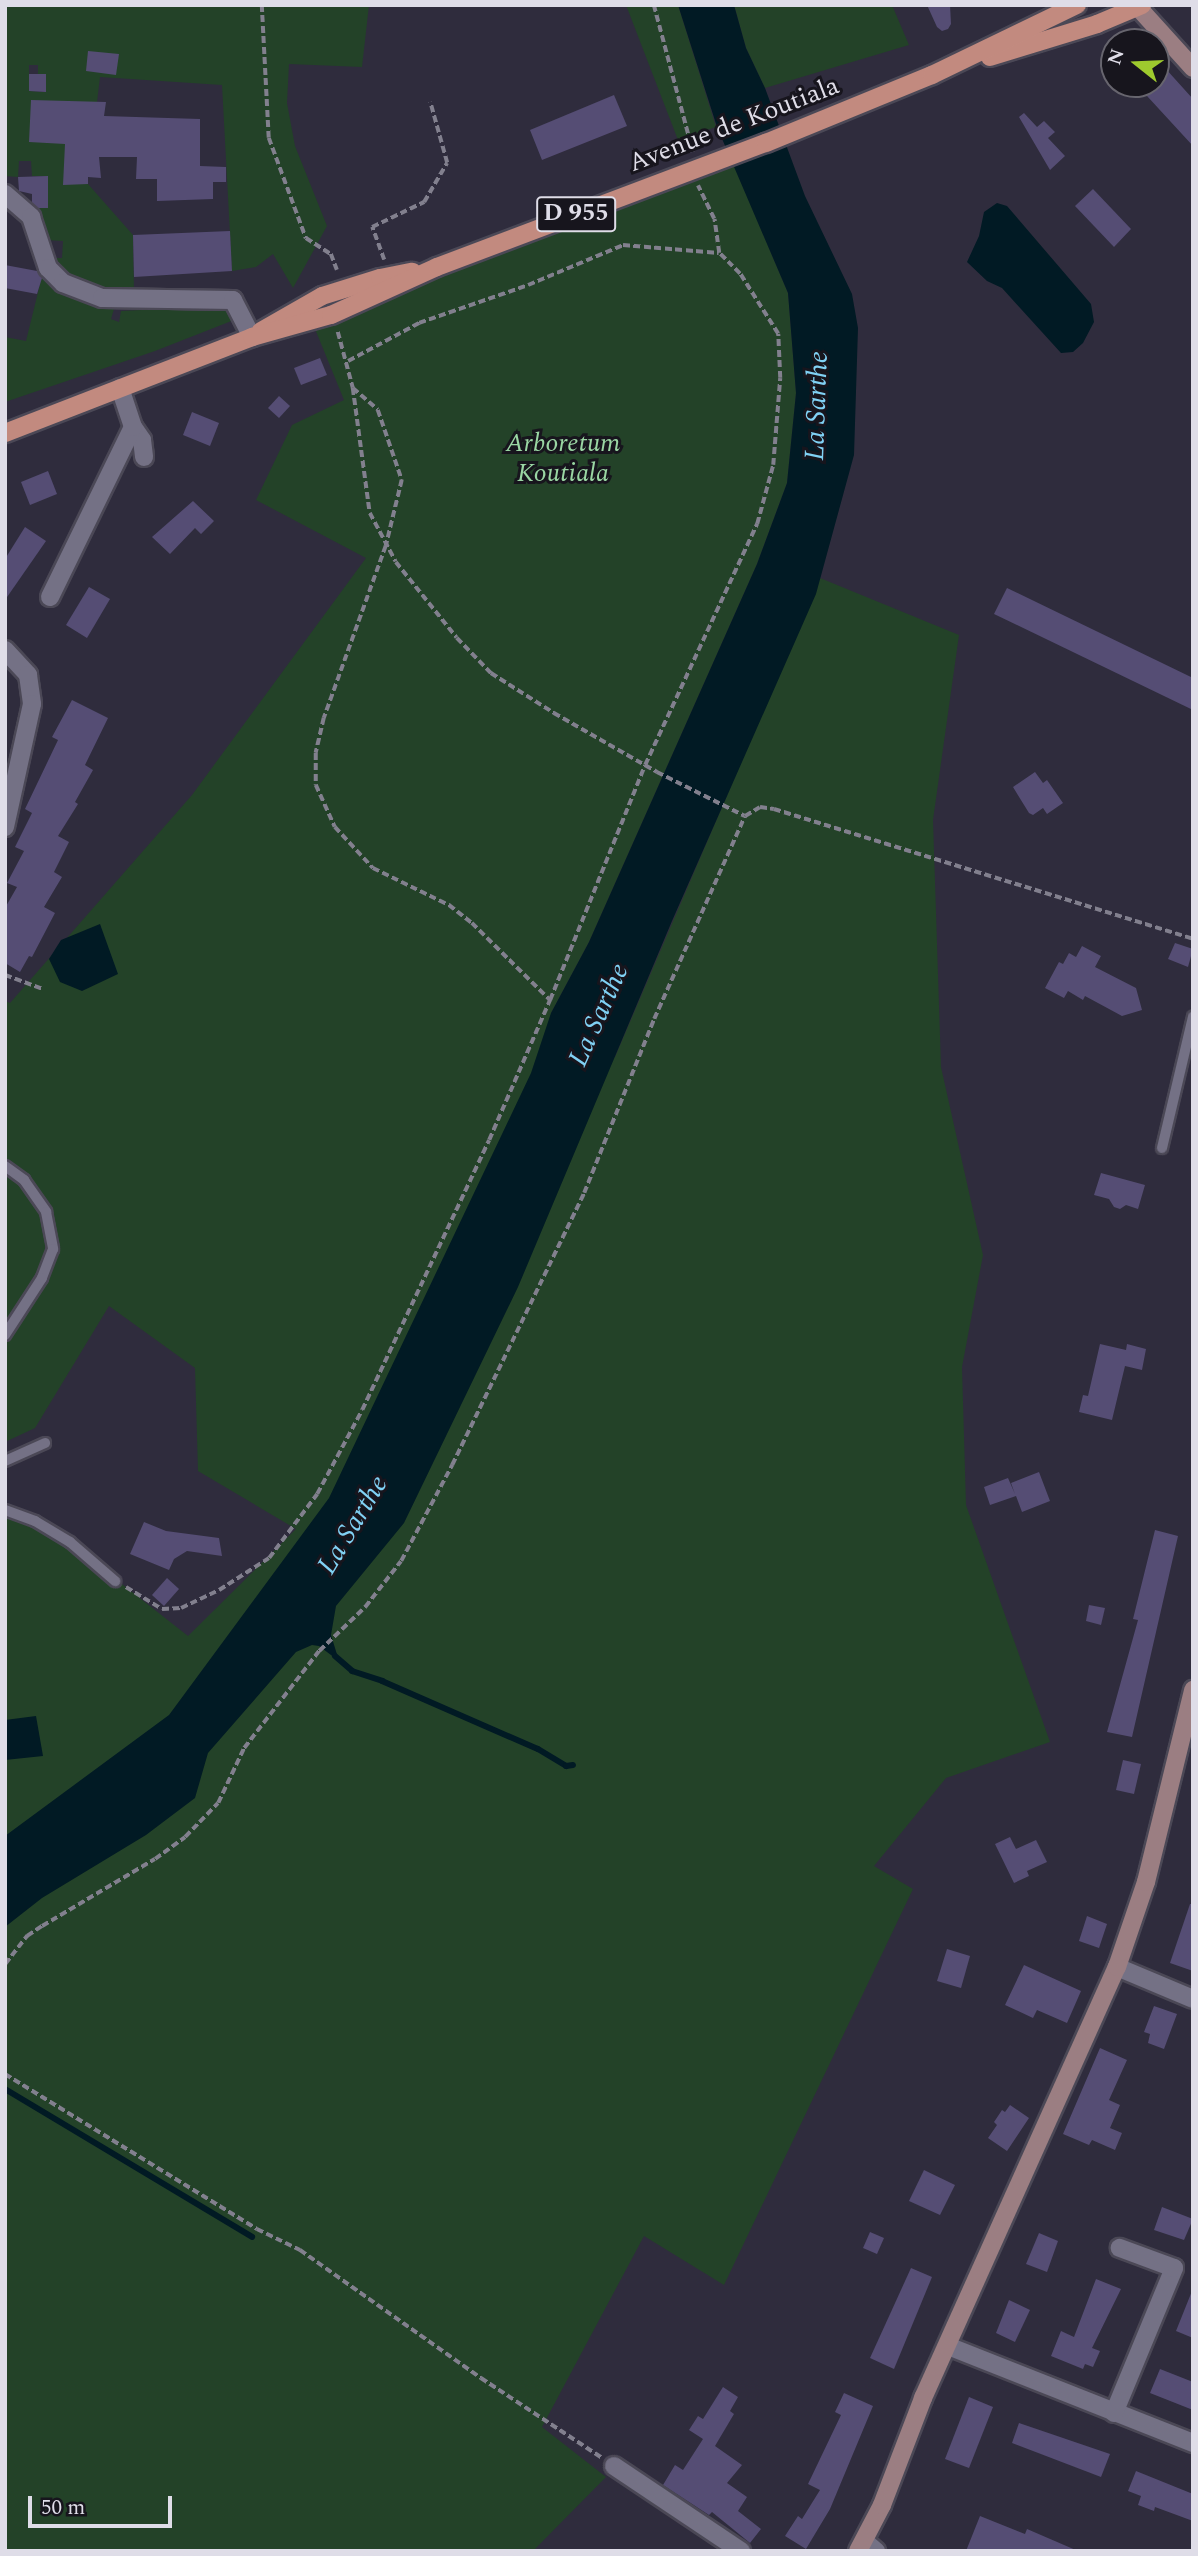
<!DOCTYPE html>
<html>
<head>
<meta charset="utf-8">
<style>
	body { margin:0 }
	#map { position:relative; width:1198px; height:2556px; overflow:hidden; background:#2f2c3d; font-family:Spectral,serif }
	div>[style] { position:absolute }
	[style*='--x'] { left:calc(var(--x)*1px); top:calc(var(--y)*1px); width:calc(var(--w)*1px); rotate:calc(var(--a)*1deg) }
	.green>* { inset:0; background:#234228 }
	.water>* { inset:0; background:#011a24 }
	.stream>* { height:6px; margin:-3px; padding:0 3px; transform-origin:3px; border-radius:3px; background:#011a24 }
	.building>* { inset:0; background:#554d74 }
	.path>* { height:3.5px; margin-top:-1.75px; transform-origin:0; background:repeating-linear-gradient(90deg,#82808e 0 7px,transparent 0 10.5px) }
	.roads { filter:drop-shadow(2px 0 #4b4856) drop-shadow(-2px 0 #4b4856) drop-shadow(0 2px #4b4856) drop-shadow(0 -2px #4b4856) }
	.lane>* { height:10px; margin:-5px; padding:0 5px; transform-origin:5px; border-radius:5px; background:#747185 }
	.street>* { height:18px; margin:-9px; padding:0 9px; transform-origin:9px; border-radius:9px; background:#747185 }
	.secondary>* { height:18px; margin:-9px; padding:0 9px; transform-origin:9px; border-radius:9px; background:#9b7e82 }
	.primary>* { height:18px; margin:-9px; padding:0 9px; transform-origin:9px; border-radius:9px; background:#c28a7f }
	span { translate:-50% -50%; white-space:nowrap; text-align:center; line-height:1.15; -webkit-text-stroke:6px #17151d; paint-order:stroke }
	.shield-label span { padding:2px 5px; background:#17151d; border:2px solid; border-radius:5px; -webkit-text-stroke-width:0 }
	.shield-label { font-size:24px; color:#dfdde8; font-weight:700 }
	.street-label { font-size:26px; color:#dfdde8 }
	.park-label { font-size:26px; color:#9ad6a3; font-style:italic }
	.water-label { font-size:28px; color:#80d1f4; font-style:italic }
	.frame { position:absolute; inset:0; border:7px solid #dfdde8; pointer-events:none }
	.north { position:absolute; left:1100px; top:28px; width:70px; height:70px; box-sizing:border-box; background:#17151d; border:2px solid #67656e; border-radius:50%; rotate:288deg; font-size:19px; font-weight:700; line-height:28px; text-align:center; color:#dfdde8 }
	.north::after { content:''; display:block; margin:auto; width:24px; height:32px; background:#9eca2e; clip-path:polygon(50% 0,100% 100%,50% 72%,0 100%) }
	.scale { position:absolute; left:28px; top:2496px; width:144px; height:32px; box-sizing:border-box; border:4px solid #dfdde8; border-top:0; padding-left:9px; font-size:21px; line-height:24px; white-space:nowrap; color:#dfdde8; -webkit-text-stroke:5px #17151d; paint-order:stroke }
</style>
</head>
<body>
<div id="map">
	<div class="green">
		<i style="clip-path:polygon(evenodd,5px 5px,369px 5px,362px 67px,289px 64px,287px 103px,295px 146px,327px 226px,293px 288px,273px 254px,256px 267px,232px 271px,222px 85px,100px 77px,88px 178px,68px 184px,88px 184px,133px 235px,134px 291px,104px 290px,66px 276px,53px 258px,62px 258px,63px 241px,45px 240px,33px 208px,48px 208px,48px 176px,32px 176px,31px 161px,19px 161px,18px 177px,5px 176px,5px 5px,29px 65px,38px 65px,38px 74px,46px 75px,45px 92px,29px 91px,29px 65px)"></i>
		<i style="clip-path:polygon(626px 5px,678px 5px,716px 127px,678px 140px)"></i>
		<i style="clip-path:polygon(734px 5px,892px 5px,909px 45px,765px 88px,746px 48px)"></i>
		<i style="clip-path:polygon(730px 156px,788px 293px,796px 393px,787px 483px,757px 564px,589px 942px,551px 1013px,615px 1057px,820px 578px,959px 635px,933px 820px,941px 1067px,983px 1255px,962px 1367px,966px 1505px,1050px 1742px,946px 1778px,874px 1866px,913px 1889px,724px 2285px,644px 2236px,542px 2427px,606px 2477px,533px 2551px,5px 2551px,5px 1515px,35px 1521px,71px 1544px,188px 1636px,296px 1529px,198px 1471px,195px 1368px,109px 1306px,35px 1428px,5px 1442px,5px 1001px,10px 1003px,192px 795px,366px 558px,256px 500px,292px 425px,344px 400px,313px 324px)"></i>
		<i style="clip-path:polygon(43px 272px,80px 298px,114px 309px,111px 319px,119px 322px,121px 311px,222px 306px,228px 307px,234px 320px,155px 351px,5px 402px,5px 337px,26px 341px)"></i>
	</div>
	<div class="water">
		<i style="clip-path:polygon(678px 5px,734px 5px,746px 48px,765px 88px,805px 196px,852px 294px,858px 328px,854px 455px,816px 594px,672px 921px,518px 1287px,404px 1523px,336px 1606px,331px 1635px,339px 1661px,319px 1646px,312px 1645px,296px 1652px,208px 1753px,195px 1798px,146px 1835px,42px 1898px,5px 1927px,5px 1836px,169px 1715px,329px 1498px,531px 1073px,551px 1013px,589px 942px,757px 564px,787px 483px,796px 393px,788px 293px,717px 127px)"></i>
		<i style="clip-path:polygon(997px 203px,1007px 206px,1091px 304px,1094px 322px,1083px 343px,1073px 352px,1061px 353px,1002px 288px,987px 281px,967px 262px,979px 236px,984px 212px)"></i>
		<i style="clip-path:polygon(100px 924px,118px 974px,82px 991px,60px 982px,49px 959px,61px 940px)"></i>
		<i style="clip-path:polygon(36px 1716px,43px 1756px,5px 1760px,5px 1720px)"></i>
	</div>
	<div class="stream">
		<i style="--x:335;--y:1656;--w:23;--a:41"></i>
		<i style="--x:352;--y:1671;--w:32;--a:18"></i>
		<i style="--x:382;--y:1681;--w:170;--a:23.6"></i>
		<i style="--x:538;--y:1749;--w:33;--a:31"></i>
		<i style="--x:566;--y:1766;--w:7;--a:-8"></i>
		<i style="--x:5;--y:2089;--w:288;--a:30.9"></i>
	</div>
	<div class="building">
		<i style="clip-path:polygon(927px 5px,950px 5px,951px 24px,948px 29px,942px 31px,937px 27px)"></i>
		<i style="clip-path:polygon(88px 51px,119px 54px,116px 75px,86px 71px)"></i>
		<i style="clip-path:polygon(1156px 58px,1193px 99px,1193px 146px,1136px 84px,1156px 84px)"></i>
		<i style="clip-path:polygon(29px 74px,46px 74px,46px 92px,29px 91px)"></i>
		<i style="clip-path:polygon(614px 95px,627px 126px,542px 160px,530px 130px)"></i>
		<i style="clip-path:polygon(31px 100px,106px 102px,104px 116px,200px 119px,200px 166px,226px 167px,226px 182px,213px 182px,213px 199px,157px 201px,157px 179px,136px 179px,137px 157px,99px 157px,101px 178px,88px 177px,88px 184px,63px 185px,65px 144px,29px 142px)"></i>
		<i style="clip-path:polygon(1024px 113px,1037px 127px,1044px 121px,1055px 132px,1048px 138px,1065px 156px,1050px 170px,1019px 117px)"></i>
		<i style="clip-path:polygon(48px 176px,48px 208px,38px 208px,32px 203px,32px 194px,19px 191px,18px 177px)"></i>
		<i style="clip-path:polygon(1093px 189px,1131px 229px,1114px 247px,1075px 206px)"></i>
		<i style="clip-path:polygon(230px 231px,232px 271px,134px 277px,133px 235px)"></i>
		<i style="clip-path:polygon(5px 265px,37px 271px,42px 278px,37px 294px,5px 288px)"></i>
		<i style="clip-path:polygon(320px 358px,327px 375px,301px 385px,294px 368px)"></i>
		<i style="clip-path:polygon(279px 396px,290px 406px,279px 418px,268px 408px)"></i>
		<i style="clip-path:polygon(192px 412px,219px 423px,210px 446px,183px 435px)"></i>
		<i style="clip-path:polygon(48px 471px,57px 494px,30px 505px,21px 482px)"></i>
		<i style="clip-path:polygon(193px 501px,214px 521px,201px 534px,195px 528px,170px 554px,152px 537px)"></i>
		<i style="clip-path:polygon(25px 527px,46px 541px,5px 600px,5px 559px)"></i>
		<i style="clip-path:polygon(89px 587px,110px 599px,87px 638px,66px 625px)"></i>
		<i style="clip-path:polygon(1007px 588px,1193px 678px,1193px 710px,994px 614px)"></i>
		<i style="clip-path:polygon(72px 700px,108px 718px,85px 765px,93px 770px,75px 802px,78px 804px,58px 836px,69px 842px,54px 872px,62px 877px,44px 907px,55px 913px,32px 957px,29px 956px,20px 972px,5px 963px,5px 908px,17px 887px,7px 883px,24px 851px,15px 847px,32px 813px,25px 809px,58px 740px,52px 737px)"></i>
		<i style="clip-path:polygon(1035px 772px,1043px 783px,1047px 780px,1063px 803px,1047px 814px,1043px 808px,1033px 815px,1029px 813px,1013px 787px)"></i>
		<i style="clip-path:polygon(1175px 943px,1193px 949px,1188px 967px,1168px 959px)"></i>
		<i style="clip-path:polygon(1082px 946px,1101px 956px,1095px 967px,1136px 988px,1142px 1010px,1122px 1016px,1085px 996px,1083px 1000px,1068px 991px,1064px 998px,1045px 988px,1059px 962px,1063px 964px,1069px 953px,1076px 957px)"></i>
		<i style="clip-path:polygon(1101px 1173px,1145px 1185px,1138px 1209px,1126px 1205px,1120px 1209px,1114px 1207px,1109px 1199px,1094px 1195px)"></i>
		<i style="clip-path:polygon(1100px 1344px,1126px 1350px,1127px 1344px,1146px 1349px,1142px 1370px,1125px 1366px,1112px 1420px,1079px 1412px,1083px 1395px,1088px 1396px)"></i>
		<i style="clip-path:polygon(1039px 1472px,1050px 1501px,1022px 1512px,1016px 1496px,990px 1505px,984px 1487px,1008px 1478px,1015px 1494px,1011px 1483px)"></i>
		<i style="clip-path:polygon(144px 1522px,166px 1531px,219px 1538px,222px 1556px,187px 1551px,174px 1559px,169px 1570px,130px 1554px)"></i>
		<i style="clip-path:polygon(1155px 1530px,1178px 1536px,1132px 1737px,1107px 1732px,1138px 1620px,1133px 1619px)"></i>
		<i style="clip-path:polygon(167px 1578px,179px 1589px,164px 1606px,152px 1595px)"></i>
		<i style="clip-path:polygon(1089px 1605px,1105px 1608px,1101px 1625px,1086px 1621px)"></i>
		<i style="clip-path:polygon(1123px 1760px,1141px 1764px,1134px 1794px,1116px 1790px)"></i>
		<i style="clip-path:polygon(1010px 1837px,1016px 1849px,1036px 1840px,1047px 1862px,1027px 1871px,1029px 1876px,1014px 1883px,995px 1844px)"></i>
		<i style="clip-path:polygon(1190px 1904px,1193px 1904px,1193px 1971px,1170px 1963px)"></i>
		<i style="clip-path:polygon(1087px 1916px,1107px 1924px,1099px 1948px,1079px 1941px)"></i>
		<i style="clip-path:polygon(947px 1949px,970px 1956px,961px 1988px,937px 1981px)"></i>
		<i style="clip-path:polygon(1024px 1965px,1081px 1991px,1067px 2023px,1037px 2010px,1033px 2018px,1005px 2005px)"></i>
		<i style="clip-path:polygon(1154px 2006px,1177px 2014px,1164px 2049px,1148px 2043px,1150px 2034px,1144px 2032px)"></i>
		<i style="clip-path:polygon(1100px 2048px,1127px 2060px,1109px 2100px,1120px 2105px,1110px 2128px,1122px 2133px,1115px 2150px,1092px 2140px,1089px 2145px,1063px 2134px)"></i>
		<i style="clip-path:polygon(1010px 2105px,1029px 2118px,1007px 2151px,988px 2138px,997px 2125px,994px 2122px,1002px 2110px,1005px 2112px)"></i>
		<i style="clip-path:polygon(924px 2170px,955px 2185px,940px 2215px,909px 2201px)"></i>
		<i style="clip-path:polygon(1162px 2207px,1193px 2219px,1184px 2240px,1154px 2230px)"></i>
		<i style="clip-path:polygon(870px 2232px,884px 2238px,877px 2254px,863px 2248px)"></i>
		<i style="clip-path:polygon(1039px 2233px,1058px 2241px,1047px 2272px,1026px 2264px)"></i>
		<i style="clip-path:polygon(911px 2268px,932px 2277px,894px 2369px,870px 2358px)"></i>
		<i style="clip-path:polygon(1096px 2279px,1121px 2289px,1092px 2348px,1100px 2351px,1093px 2367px,1085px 2364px,1083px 2369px,1051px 2356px,1061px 2331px,1074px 2337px)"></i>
		<i style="clip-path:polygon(1192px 2291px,1193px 2292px,1193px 2338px,1176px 2331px)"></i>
		<i style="clip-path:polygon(1009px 2300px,1030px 2310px,1015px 2342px,996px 2333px)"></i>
		<i style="clip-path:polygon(1160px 2369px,1193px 2382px,1193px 2410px,1150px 2393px)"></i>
		<i style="clip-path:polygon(723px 2387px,738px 2397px,730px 2411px,734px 2414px,715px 2446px,742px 2465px,727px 2483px,747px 2497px,738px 2511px,761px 2529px,750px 2543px,712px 2512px,709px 2515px,663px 2485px,675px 2465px,683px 2470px,703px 2439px,689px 2430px,698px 2416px,703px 2419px)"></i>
		<i style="clip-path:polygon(844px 2393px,873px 2406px,830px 2509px,806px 2549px,785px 2536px,798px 2516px,802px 2519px,820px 2490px,808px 2484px,841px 2415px,835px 2412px)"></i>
		<i style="clip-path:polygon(969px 2397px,993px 2407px,969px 2468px,945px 2459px)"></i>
		<i style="clip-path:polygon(1019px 2423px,1110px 2454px,1101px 2477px,1012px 2443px)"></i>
		<i style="clip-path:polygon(1136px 2471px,1193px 2494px,1193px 2521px,1155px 2507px,1154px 2511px,1138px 2505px,1141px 2496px,1128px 2491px)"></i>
		<i style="clip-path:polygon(980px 2516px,1025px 2534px,1027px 2529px,1078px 2551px,966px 2551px)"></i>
	</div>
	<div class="path">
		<i style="--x:262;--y:5;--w:133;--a:87"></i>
		<i style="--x:269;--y:138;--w:107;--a:69.7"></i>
		<i style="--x:306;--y:238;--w:30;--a:33"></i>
		<i style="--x:331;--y:254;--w:17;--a:69"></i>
		<i style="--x:654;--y:5;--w:152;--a:75.1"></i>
		<i style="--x:384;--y:260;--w:35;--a:-110"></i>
		<i style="--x:372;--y:227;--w:58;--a:-25.7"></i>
		<i style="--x:424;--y:202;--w:45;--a:-59.5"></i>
		<i style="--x:447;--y:163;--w:63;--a:-105.6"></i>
		<i style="--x:338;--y:332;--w:58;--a:75"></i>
		<i style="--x:353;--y:388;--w:126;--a:82.3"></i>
		<i style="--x:370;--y:513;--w:55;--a:62"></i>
		<i style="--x:396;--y:562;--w:97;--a:51.2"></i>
		<i style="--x:457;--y:638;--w:49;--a:45.8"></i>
		<i style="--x:491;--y:673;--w:75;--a:32.4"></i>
		<i style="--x:554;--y:713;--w:119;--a:29.8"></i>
		<i style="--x:657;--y:772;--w:98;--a:26.6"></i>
		<i style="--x:348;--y:361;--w:81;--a:-28.2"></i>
		<i style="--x:419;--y:323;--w:115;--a:-19.2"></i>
		<i style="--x:528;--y:285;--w:103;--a:-22.8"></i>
		<i style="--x:623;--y:245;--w:96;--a:4.8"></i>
		<i style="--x:353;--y:388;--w:33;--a:41"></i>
		<i style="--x:378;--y:410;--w:74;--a:71.1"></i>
		<i style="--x:402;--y:480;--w:68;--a:103.6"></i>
		<i style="--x:386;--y:546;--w:183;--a:109.8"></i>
		<i style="--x:324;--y:718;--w:36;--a:103"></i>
		<i style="--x:316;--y:753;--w:32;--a:90"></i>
		<i style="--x:316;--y:785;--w:46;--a:65.7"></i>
		<i style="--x:335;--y:827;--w:56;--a:47.2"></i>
		<i style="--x:373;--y:868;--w:85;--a:26"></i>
		<i style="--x:449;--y:905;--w:29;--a:38"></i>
		<i style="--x:472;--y:923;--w:110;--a:44.6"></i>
		<i style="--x:5;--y:975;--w:40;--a:20.2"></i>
		<i style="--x:126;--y:1587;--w:42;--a:31.4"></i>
		<i style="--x:162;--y:1609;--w:19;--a:-3"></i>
		<i style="--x:181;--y:1608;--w:42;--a:-25.3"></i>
		<i style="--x:219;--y:1590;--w:59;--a:-32.6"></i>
		<i style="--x:269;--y:1558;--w:80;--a:-53.1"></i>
		<i style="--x:317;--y:1494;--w:95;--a:-61.8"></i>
		<i style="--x:362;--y:1410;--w:298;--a:-64.8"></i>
		<i style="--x:489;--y:1140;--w:153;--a:-66.5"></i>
		<i style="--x:550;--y:1000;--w:253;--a:-68"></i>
		<i style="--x:645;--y:765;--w:266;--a:-65.1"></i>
		<i style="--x:757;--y:524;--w:61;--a:-74.8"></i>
		<i style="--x:773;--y:465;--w:87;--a:-85.4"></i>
		<i style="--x:780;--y:378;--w:44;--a:-92.6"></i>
		<i style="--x:778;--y:334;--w:71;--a:-122.3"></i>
		<i style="--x:740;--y:274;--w:30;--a:-135"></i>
		<i style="--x:719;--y:253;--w:34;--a:-98"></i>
		<i style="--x:714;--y:219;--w:37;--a:-116"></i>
		<i style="--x:5;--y:1964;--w:36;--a:-52"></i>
		<i style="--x:27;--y:1936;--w:18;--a:-34"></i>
		<i style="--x:42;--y:1926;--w:131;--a:-30.7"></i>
		<i style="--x:155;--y:1859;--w:37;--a:-36"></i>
		<i style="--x:185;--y:1837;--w:47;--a:-45.9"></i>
		<i style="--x:218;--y:1803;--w:61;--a:-64.7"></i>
		<i style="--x:244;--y:1748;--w:123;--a:-52.3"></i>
		<i style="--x:319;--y:1651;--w:64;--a:-43.7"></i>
		<i style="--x:365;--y:1607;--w:58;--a:-52"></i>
		<i style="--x:401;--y:1561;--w:109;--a:-62"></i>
		<i style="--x:452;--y:1465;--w:302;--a:-64.1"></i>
		<i style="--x:584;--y:1193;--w:188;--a:-68.1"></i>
		<i style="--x:654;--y:1019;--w:222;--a:-65.9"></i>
		<i style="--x:745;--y:816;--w:17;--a:-31"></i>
		<i style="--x:760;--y:807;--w:14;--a:8"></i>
		<i style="--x:774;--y:809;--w:439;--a:17.2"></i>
		<i style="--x:5;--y:2074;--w:296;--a:31.6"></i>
		<i style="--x:257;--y:2229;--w:48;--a:26"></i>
		<i style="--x:300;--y:2250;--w:222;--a:35.3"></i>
		<i style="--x:481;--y:2378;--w:144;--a:33.4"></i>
	</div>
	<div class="roads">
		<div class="lane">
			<i style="--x:1162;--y:1148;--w:135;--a:-76.7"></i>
			<i style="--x:5;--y:1166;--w:24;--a:36"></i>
			<i style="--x:24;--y:1180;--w:39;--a:55"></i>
			<i style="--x:46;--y:1212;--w:38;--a:79"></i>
			<i style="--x:53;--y:1249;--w:31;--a:111"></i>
			<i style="--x:42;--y:1278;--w:68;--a:123"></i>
			<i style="--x:5;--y:1461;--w:44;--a:-24.2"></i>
			<i style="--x:5;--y:1510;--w:32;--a:20"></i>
			<i style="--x:35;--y:1521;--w:41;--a:31"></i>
			<i style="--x:70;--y:1542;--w:60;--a:40.9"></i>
		</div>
		<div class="street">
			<i style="--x:5;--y:194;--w:35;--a:41"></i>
			<i style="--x:31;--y:217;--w:54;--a:71.6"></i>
			<i style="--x:48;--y:268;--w:21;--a:45"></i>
			<i style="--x:63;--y:283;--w:42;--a:21"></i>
			<i style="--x:102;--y:298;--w:131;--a:0.9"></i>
			<i style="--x:233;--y:300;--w:42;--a:62.8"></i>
			<i style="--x:133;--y:427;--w:16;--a:55"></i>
			<i style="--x:142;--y:440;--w:17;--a:83"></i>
			<i style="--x:50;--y:597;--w:189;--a:-64"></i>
			<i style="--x:133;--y:427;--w:41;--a:-108.4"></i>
			<i style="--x:5;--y:650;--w:34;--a:47"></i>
			<i style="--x:28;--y:675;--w:29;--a:82"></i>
			<i style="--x:32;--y:704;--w:126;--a:102.4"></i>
			<i style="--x:1117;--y:1967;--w:82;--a:22.8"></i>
			<i style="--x:948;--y:2346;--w:264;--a:21.6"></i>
			<i style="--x:1114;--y:2413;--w:157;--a:-67.5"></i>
			<i style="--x:1174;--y:2268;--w:58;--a:-159.7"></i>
			<i style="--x:614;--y:2466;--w:153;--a:33.8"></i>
			<i style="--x:864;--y:2541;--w:16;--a:40"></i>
		</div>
		<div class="secondary">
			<i style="--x:1136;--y:5;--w:85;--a:47.9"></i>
			<i style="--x:858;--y:2551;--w:52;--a:-62.4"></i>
			<i style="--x:882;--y:2505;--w:115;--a:-69"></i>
			<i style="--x:923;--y:2398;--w:473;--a:-65.8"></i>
			<i style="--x:1117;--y:1967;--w:90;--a:-71.2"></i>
			<i style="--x:1146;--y:1882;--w:198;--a:-76.2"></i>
		</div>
		<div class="primary">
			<i style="--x:990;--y:57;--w:112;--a:-17.1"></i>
			<i style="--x:1097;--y:24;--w:49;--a:-22.9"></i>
			<i style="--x:261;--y:331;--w:70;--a:-29.8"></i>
			<i style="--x:322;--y:296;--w:61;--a:-17.2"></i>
			<i style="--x:380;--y:278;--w:33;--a:-11"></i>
			<i style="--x:5;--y:433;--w:265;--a:-21.2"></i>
			<i style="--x:252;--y:337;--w:82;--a:-15.6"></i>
			<i style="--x:331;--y:315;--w:116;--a:-24.4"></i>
			<i style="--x:437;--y:267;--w:352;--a:-20.7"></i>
			<i style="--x:766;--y:143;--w:179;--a:-22.3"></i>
			<i style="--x:932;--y:75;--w:161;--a:-25.8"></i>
		</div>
	</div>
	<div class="shield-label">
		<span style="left:576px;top:214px">D 955</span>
	</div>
	<div class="street-label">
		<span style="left:734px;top:125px;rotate:-21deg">Avenue de Koutiala</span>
	</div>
	<div class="park-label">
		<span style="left:563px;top:459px">Arboretum<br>Koutiala</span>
	</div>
	<div class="water-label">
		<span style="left:817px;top:406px;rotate:-88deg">La Sarthe</span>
		<span style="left:599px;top:1015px;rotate:-66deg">La Sarthe</span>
		<span style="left:353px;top:1525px;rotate:-59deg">La Sarthe</span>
	</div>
	<div class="frame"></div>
	<div class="north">N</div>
	<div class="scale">50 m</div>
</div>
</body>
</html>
